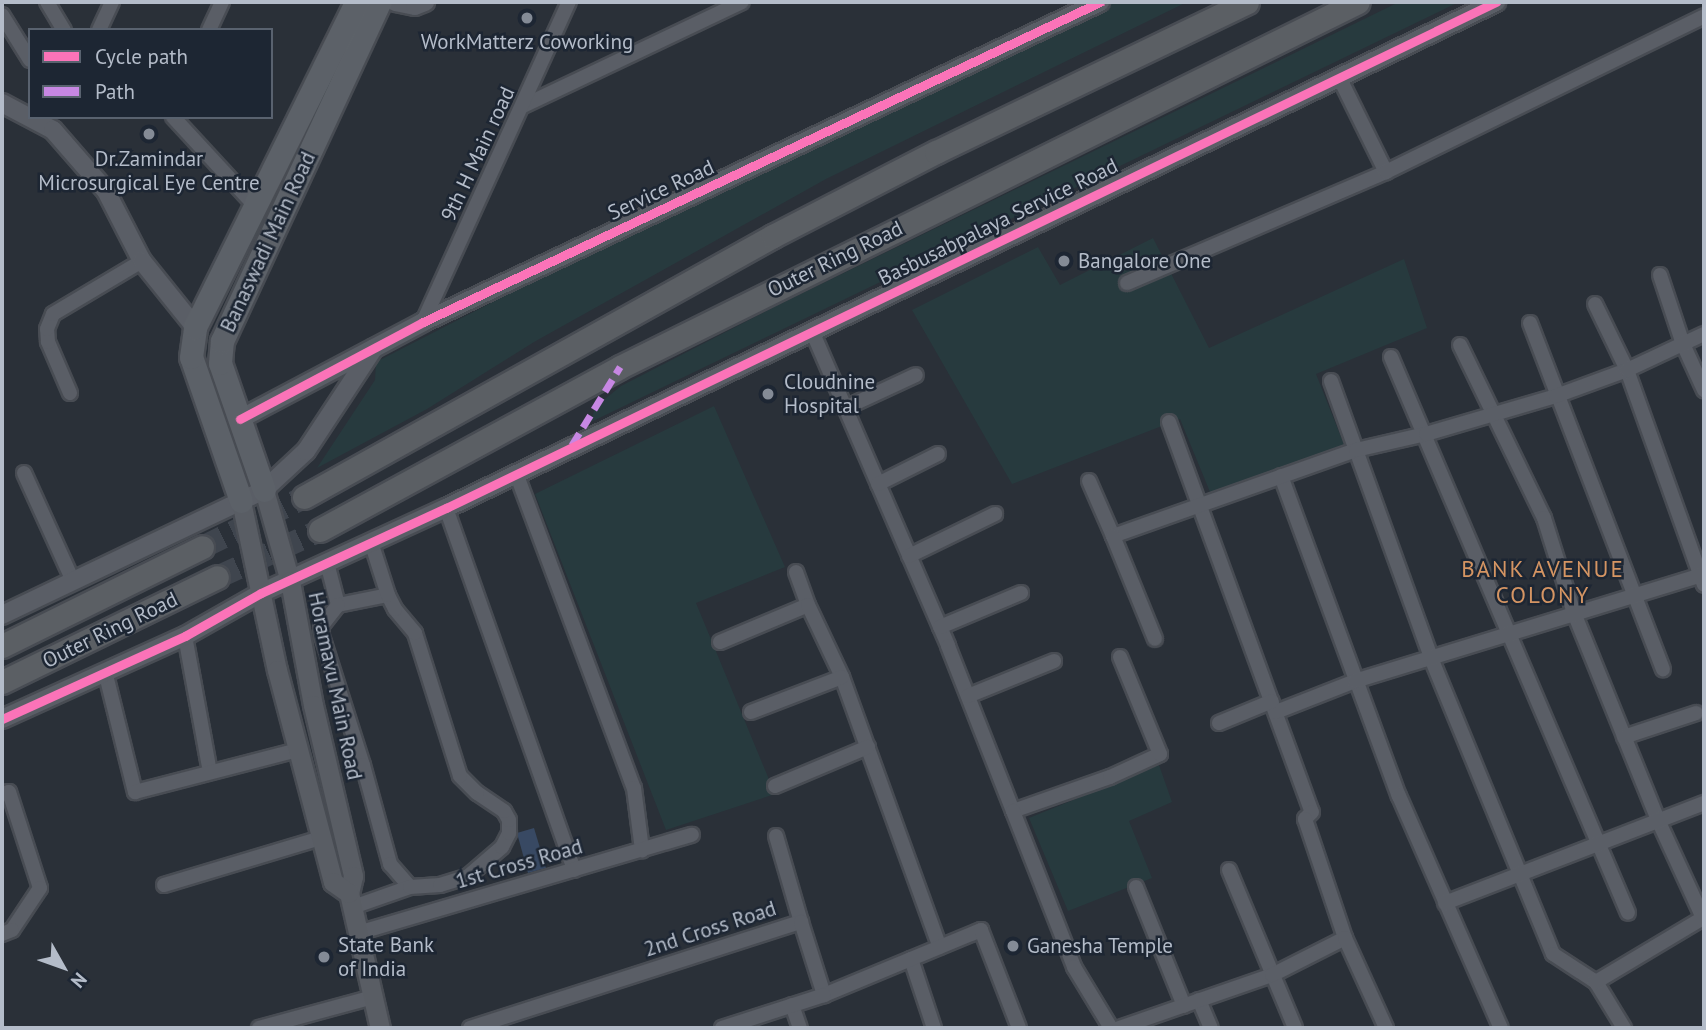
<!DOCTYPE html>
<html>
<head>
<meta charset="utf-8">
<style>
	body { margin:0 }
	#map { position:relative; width:1706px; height:1030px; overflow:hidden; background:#2a3038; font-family:"PT Sans",sans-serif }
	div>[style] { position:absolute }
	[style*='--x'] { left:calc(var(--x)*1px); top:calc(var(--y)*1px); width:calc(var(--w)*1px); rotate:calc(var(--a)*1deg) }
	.green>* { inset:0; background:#273a3e }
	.water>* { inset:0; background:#384963 }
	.trunk-tunnel>* { height:23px; margin-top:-11.5px; transform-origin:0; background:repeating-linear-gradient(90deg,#3f454e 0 23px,transparent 0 34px) }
	.roads { filter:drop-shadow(2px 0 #484c53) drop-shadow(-2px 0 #484c53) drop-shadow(0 2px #484c53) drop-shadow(0 -2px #484c53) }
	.minor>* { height:14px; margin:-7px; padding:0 7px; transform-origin:7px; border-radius:7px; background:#5a5e66 }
	.tertiary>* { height:18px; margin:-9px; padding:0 9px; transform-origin:9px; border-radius:9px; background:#5a5e66 }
	.secondary>* { height:19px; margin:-9.5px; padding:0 9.5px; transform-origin:9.5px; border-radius:9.5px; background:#595d64 }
	.primary>* { height:23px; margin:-11.5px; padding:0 11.5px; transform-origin:11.5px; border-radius:11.5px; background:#5c6168 }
	.trunk>* { height:23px; margin:-11.5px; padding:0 11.5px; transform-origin:11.5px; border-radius:11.5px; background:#5b5f64 }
	.quiet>* { height:7px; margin-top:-3.5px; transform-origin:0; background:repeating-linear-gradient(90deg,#c787e3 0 14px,transparent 0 21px) }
	.cycleway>* { height:9px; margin:-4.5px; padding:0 4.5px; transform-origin:4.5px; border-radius:4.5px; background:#fb73b8 }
	.dots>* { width:19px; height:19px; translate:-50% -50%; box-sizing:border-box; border:4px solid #1d2633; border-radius:50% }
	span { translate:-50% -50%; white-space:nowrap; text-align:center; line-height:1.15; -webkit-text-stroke:5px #1d2633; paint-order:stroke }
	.poi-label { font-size:21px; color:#b4bcc9 }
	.left { translate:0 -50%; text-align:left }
	.street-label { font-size:21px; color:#b4bcc9 }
	.neighbourhood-label { font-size:23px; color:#d59563; letter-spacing:2px }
	.frame { position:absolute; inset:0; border:4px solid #b4bcc9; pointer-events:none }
	.legend { position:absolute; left:28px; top:28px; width:245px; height:91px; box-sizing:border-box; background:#1d2633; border:2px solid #59626f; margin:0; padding:9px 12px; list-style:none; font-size:21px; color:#b4bcc9 }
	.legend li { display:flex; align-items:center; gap:14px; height:35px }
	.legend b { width:35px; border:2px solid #59626f }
	.north { position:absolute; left:28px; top:932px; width:70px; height:70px; -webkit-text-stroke:5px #1d2633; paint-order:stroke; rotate:130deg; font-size:19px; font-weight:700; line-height:28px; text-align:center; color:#b4bcc9 }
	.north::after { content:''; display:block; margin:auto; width:24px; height:32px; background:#b4bcc9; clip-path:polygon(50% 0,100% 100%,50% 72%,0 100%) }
</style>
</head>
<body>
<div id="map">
	<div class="green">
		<i style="clip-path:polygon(1109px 2px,1187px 2px,826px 179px,534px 342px,427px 409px,317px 468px,375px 380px,376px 362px,606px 244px)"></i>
		<i style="clip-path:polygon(1399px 2px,1459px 2px,591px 422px,595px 407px,621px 386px,774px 307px)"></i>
		<i style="clip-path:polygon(1153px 238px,1209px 348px,1404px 259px,1427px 328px,1316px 374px,1345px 447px,1210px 492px,1180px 419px,1012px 484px,912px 310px,1038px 247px,1060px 285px)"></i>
		<i style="clip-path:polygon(714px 406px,785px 567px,696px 603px,775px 794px,666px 830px,535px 494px)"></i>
		<i style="clip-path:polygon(1159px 765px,1172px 802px,1129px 821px,1152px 878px,1068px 911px,1029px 818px)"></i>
	</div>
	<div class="water">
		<i style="clip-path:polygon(534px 828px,546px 868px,528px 873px,517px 833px)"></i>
	</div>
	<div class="trunk-tunnel">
		<i style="--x:202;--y:547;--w:114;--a:-26.1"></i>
		<i style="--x:217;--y:577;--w:113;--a:-24.5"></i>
	</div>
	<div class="roads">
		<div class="minor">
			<i style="--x:47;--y:2;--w:33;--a:59"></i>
			<i style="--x:2;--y:15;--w:53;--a:58.1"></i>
			<i style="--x:99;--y:30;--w:31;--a:-65"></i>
			<i style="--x:209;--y:30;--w:31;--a:-65"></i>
			<i style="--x:1339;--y:77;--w:106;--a:63.7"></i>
			<i style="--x:523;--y:106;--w:242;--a:-25.4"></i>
			<i style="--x:173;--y:117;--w:121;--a:47.3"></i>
			<i style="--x:1660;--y:275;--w:73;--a:71.6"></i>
			<i style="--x:1683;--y:344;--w:51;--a:65.5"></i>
			<i style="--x:1127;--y:283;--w:282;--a:-23.2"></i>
			<i style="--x:1386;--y:172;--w:354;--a:-26.1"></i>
			<i style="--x:1595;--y:304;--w:73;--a:64.1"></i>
			<i style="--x:1627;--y:370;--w:228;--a:70.3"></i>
			<i style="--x:423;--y:322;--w:352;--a:-65.5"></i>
			<i style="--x:1530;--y:323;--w:371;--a:69"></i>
			<i style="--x:812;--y:331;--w:343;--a:66.6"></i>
			<i style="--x:948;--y:646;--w:177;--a:68.5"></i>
			<i style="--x:1013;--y:811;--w:103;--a:-19.3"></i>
			<i style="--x:1110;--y:777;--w:55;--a:-24.7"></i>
			<i style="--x:1160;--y:754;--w:105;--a:-112.4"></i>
			<i style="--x:1460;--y:345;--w:192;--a:64.1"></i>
			<i style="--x:1544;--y:518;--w:100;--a:72.5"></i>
			<i style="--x:1574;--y:613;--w:223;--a:67.9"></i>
			<i style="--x:1658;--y:820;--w:110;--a:65.3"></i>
			<i style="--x:1391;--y:357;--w:604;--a:66.91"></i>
			<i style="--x:1331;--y:381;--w:294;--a:70.1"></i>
			<i style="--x:1431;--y:658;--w:320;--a:67.6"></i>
			<i style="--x:1553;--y:954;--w:51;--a:33.1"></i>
			<i style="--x:1596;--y:982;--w:54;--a:58.7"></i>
			<i style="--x:70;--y:393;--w:56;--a:-113.3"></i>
			<i style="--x:48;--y:342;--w:13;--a:-94"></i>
			<i style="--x:47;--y:329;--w:16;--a:-68"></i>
			<i style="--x:53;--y:314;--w:104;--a:-30.8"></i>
			<i style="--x:845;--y:408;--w:78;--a:-24.9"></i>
			<i style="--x:1169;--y:422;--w:415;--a:69.9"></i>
			<i style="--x:1312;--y:812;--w:10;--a:135"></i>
			<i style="--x:1305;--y:819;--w:126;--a:71.4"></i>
			<i style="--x:24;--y:473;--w:119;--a:65.6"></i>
			<i style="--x:516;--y:473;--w:336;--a:69.5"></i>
			<i style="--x:634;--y:788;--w:63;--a:82.6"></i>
			<i style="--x:1281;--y:476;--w:341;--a:69.8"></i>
			<i style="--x:1399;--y:796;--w:253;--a:66.3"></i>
			<i style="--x:1089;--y:481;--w:60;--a:66.4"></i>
			<i style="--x:1113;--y:536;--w:258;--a:-19.5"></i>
			<i style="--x:1356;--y:450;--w:72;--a:-12.9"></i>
			<i style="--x:1426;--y:434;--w:135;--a:-16.3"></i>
			<i style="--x:1556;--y:396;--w:76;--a:-20.1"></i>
			<i style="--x:1627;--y:370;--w:85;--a:-25.1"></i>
			<i style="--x:878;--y:484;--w:67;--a:-26.6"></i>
			<i style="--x:446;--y:508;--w:384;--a:70.5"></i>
			<i style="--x:1113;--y:536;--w:111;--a:67.8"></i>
			<i style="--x:909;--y:556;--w:96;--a:-26"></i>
			<i style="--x:327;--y:563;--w:43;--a:75.3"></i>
			<i style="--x:796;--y:572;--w:35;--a:70"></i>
			<i style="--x:388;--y:595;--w:51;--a:168.7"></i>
			<i style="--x:338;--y:605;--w:28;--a:128"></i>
			<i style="--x:321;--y:627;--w:9;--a:84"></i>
			<i style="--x:322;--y:636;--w:135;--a:72.4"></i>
			<i style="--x:363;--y:765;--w:103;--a:74.7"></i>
			<i style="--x:390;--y:864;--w:30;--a:49"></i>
			<i style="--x:940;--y:627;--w:88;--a:-22.8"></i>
			<i style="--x:185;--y:636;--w:138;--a:79.6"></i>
			<i style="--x:720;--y:642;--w:95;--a:-22.8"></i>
			<i style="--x:808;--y:605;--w:80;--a:64.7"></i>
			<i style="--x:842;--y:677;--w:287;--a:70.1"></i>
			<i style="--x:105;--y:671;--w:125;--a:76.1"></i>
			<i style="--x:135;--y:792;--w:167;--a:-14.5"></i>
			<i style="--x:968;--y:696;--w:93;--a:-22.1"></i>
			<i style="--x:751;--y:712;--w:97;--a:-21"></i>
			<i style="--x:1276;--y:712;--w:85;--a:-21.4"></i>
			<i style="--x:1355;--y:681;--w:365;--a:-17"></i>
			<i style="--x:1219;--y:723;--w:57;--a:-22.5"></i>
			<i style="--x:1624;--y:737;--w:76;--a:-18.4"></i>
			<i style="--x:775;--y:786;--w:101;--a:-22.8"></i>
			<i style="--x:2;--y:794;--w:7;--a:-16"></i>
			<i style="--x:9;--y:792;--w:101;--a:72.1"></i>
			<i style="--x:40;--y:888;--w:50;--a:123.7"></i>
			<i style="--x:12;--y:930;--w:11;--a:158"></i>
			<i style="--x:1013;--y:811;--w:168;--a:68.6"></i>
			<i style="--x:1074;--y:967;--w:71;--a:58.8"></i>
			<i style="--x:776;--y:836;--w:90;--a:73.8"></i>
			<i style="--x:1229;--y:870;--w:171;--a:67.3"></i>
			<i style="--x:164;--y:885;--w:164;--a:-16.7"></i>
			<i style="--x:1136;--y:887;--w:128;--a:68"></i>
			<i style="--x:1445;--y:903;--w:278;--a:-21.1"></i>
			<i style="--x:353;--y:907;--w:60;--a:-19.3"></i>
			<i style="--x:410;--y:887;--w:30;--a:-4"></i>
			<i style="--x:440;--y:885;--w:28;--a:-17"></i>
			<i style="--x:467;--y:877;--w:46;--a:-40.6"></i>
			<i style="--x:502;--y:847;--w:16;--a:-63"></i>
			<i style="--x:509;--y:833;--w:13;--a:-90"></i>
			<i style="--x:509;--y:820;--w:10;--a:-119"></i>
			<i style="--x:504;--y:811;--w:32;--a:-146"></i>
			<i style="--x:477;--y:793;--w:24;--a:-135"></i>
			<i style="--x:460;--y:776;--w:150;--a:-107.5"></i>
			<i style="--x:415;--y:633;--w:31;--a:-130"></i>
			<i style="--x:395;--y:609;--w:16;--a:-117"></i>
			<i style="--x:388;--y:595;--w:56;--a:-107.8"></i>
			<i style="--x:358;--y:933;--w:348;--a:-16.4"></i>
			<i style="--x:911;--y:959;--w:73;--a:71.6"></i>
			<i style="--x:1596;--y:982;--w:125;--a:-30.9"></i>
			<i style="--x:1199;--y:1000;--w:30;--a:67"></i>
			<i style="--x:792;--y:1005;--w:24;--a:71"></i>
			<i style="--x:259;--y:1028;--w:118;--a:-15.2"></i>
			<i style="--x:470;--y:1028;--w:348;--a:-17.8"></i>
			<i style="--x:801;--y:922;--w:77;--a:72.5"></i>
			<i style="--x:824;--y:995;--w:170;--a:-22.5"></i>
			<i style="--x:981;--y:930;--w:105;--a:68.8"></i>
			<i style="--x:722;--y:1028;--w:107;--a:-17.9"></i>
			<i style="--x:1119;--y:1028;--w:162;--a:-19.1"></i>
			<i style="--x:1272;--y:975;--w:82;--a:-26.9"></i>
			<i style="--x:1345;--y:938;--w:99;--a:65.5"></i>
		</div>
		<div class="tertiary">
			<i style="--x:395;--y:2;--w:20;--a:11"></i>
			<i style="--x:415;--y:6;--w:11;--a:-22"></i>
			<i style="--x:2;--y:103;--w:58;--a:27.9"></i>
			<i style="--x:53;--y:130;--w:81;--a:49"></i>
			<i style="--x:106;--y:191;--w:79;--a:62.8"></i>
			<i style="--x:142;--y:261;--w:85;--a:51.2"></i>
			<i style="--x:240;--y:419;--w:207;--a:-27.9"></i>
			<i style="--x:423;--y:322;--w:749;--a:-25.3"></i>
			<i style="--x:2;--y:615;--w:290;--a:-25.5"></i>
			<i style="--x:264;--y:490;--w:57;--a:-42.9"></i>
			<i style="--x:306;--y:451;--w:123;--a:-56.6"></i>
			<i style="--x:2;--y:719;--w:201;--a:-24.4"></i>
			<i style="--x:185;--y:636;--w:87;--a:-29.5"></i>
			<i style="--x:261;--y:593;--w:204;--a:-24.7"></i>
			<i style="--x:446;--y:508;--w:1166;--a:-25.73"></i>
		</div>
		<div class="secondary">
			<i style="--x:264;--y:490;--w:95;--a:74.1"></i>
			<i style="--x:290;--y:581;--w:126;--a:79.5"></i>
			<i style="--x:313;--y:705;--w:176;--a:76.8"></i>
			<i style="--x:353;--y:876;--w:17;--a:103"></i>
			<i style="--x:349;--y:893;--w:139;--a:77.1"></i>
			<i style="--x:241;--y:501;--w:173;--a:78"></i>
			<i style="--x:277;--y:670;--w:219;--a:75.2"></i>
			<i style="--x:333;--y:882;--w:19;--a:35"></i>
		</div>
		<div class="primary">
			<i style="--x:264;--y:490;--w:134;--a:-109.1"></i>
			<i style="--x:220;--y:363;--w:22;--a:-85"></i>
			<i style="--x:222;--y:341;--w:374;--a:-65.1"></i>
			<i style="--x:241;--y:501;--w:152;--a:-109.1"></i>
			<i style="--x:191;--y:357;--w:30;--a:-82"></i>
			<i style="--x:195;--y:327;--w:363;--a:-63.6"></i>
		</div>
		<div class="trunk">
			<i style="--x:304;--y:497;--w:537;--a:-29.1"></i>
			<i style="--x:773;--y:236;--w:183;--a:-27.3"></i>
			<i style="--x:936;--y:152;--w:345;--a:-25.7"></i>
			<i style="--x:320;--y:530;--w:341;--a:-28.5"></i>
			<i style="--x:620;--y:367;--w:823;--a:-26.32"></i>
			<i style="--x:2;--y:646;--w:223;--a:-26.3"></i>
			<i style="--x:2;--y:682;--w:239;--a:-26"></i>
		</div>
	</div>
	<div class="quiet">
		<i style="--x:572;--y:445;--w:92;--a:-58.4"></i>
	</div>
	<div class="cycleway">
		<i style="--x:240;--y:419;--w:207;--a:-27.9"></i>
		<i style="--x:423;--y:322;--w:749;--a:-25.3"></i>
		<i style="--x:2;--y:719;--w:201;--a:-24.4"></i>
		<i style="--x:185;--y:636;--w:87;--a:-29.5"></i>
		<i style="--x:261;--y:593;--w:204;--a:-24.7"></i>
		<i style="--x:446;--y:508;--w:1166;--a:-25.73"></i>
	</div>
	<div class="dots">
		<i style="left:527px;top:18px;background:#848b96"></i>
		<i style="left:149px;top:134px;background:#848b96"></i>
		<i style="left:1064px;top:261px;background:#848b96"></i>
		<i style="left:768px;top:394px;background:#848b96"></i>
		<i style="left:1013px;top:946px;background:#848b96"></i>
		<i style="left:324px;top:957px;background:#848b96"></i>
	</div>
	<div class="poi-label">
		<span style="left:527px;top:42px">WorkMatterz Coworking</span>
		<span style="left:149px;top:171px">Dr.Zamindar<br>Microsurgical Eye Centre</span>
		<span class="left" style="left:1078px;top:261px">Bangalore One</span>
		<span class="left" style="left:784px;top:394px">Cloudnine<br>Hospital</span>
		<span class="left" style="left:338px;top:957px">State Bank<br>of India</span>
		<span class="left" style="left:1027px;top:946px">Ganesha Temple</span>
	</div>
	<div class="street-label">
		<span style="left:478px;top:154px;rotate:-65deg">9th H Main road</span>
		<span style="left:661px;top:190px;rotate:-25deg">Service Road</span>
		<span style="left:998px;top:222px;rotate:-26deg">Basbusabpalaya Service Road</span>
		<span style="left:268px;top:242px;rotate:-65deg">Banaswadi Main Road</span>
		<span style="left:835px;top:259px;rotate:-26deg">Outer Ring Road</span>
		<span style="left:110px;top:630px;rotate:-26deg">Outer Ring Road</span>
		<span style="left:335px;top:686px;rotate:78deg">Horamavu Main Road</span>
		<span style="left:519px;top:864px;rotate:-16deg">1st Cross Road</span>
		<span style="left:710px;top:929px;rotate:-18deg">2nd Cross Road</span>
	</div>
	<div class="neighbourhood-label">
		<span style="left:1543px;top:582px">BANK AVENUE<br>COLONY</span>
	</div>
	<div class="frame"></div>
	<ul class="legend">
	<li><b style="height:9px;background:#fb73b8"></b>Cycle path</li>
	<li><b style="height:9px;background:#c787e3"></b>Path</li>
	</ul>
	<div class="north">N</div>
</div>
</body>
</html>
